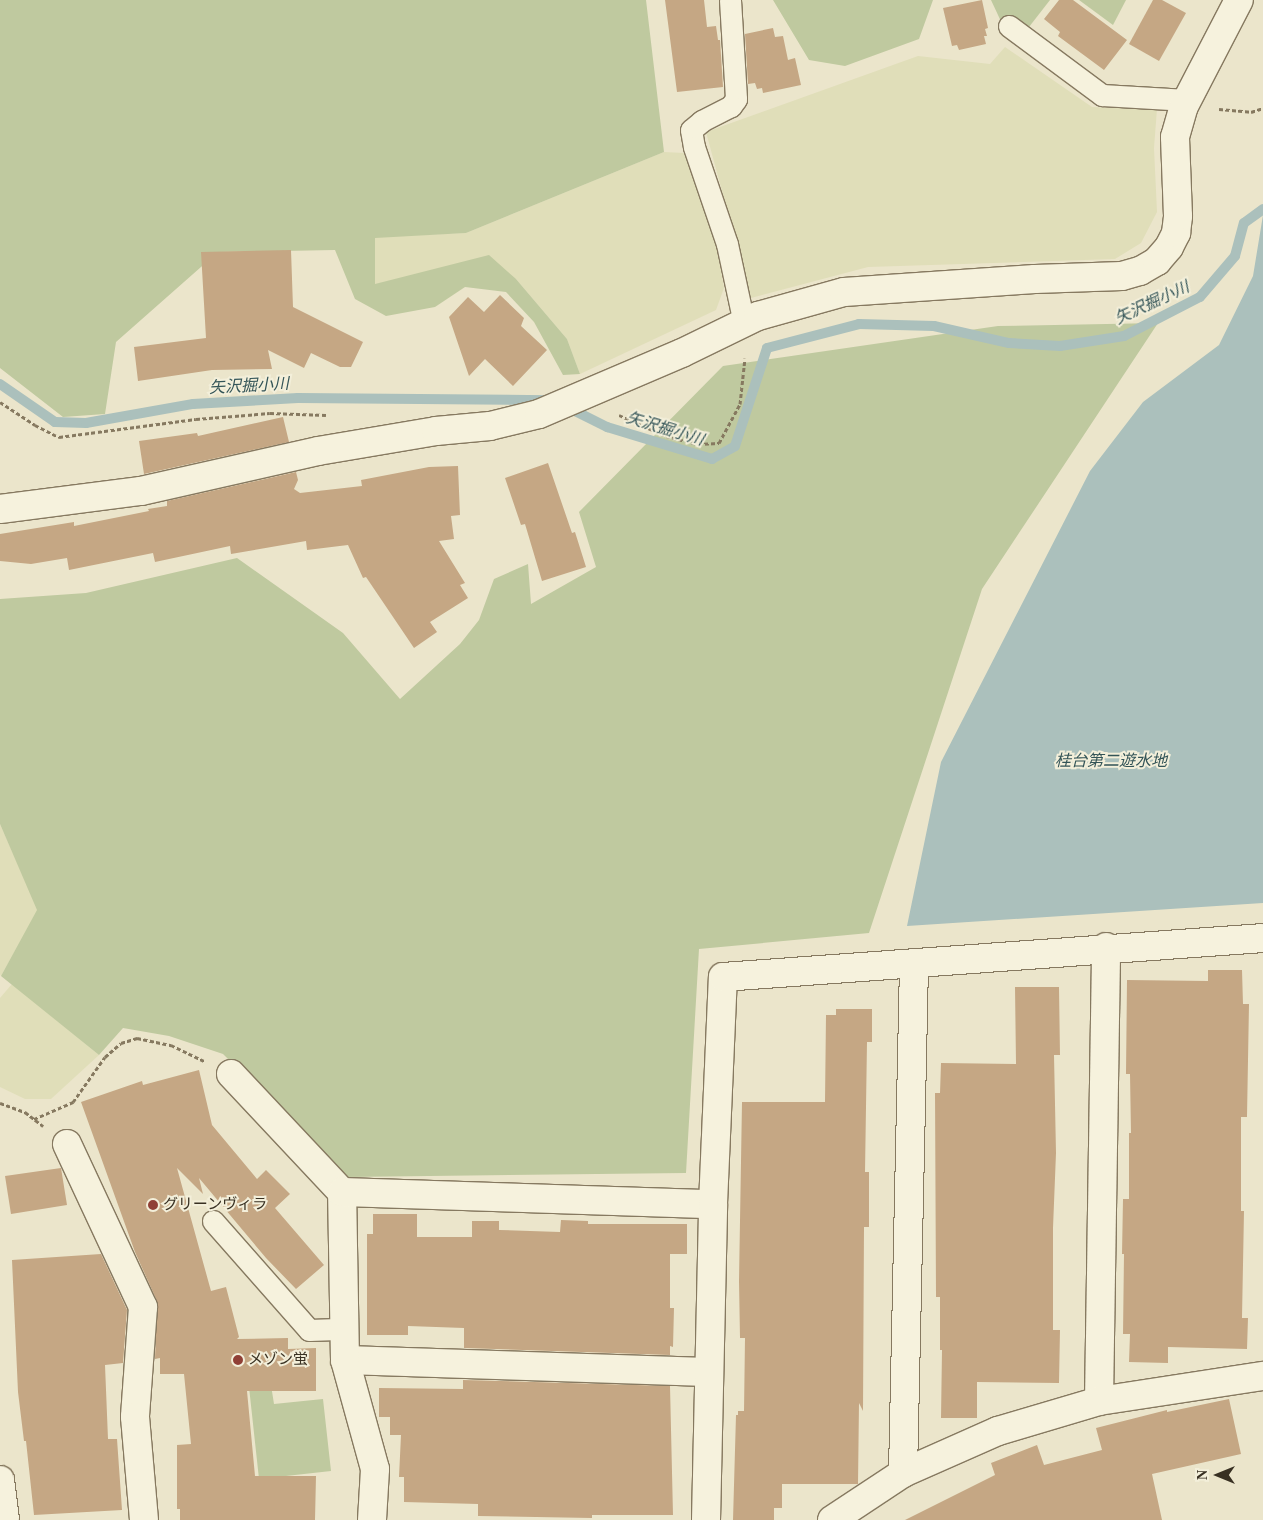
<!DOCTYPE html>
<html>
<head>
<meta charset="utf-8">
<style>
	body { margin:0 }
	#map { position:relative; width:1263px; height:1520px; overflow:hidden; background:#ebe5cb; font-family:"Times New Roman","Noto Sans JP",serif }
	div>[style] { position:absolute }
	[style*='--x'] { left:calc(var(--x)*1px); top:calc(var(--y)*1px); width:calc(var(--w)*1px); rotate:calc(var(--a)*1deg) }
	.farmland>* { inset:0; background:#e0deb9 }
	.green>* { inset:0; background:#bfc99f }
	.water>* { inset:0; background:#abc0bc }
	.stream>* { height:10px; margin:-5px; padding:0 5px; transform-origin:5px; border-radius:5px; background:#abc0bc }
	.building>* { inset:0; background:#c5a784 }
	.path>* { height:3px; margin-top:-1.5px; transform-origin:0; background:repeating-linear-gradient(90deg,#867960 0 4px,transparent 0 6.5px) }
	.roads { filter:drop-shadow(1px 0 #867960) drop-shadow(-1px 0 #867960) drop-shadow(0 1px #867960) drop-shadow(0 -1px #867960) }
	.lane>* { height:21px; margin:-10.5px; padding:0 10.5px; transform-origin:10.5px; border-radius:10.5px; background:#f6f2dd }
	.street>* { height:28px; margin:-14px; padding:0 14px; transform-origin:14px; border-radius:14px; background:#f6f2dd }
	.dots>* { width:14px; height:14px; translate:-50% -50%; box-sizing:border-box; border:2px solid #f3efda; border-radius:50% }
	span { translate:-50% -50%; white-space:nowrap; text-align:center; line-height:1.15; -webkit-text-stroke:4px #f3efda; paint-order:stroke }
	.poi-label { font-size:15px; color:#383022 }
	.left { translate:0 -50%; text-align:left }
	.water-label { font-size:16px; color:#335457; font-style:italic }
	.north { position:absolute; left:1193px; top:1450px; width:50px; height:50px; -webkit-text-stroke:4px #f3efda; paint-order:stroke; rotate:270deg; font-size:14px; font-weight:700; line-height:20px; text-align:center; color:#383022 }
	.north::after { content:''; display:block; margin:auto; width:18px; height:22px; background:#383022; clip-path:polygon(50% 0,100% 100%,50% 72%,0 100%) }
</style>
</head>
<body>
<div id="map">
	<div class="farmland">
		<i style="clip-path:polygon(1005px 47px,1092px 107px,1157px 109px,1154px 148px,1157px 212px,1141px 243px,1115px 259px,868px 267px,751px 298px,706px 132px,918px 56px,990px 64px)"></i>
		<i style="clip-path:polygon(664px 152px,684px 153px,714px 231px,724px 288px,716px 310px,580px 374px,567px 339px,516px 279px,375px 284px,375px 237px,466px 233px)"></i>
		<i style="clip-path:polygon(0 824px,38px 910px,1px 976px,0 974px)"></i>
		<i style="clip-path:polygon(12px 984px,99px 1055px,51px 1099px,25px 1099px,0 1087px,0 998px)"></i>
	</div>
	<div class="green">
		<i style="clip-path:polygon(0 0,646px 0,664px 152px,466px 233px,375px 238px,375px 284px,489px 255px,516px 279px,567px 339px,580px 374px,563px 375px,534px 322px,506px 292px,465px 287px,435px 307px,386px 316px,355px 299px,335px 250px,218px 252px,116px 342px,105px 414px,63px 417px,0 368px)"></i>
		<i style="clip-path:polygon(773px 0,936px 0,933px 0,919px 39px,845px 66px,809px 60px)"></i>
		<i style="clip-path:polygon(991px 0,1050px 0,1022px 36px,1005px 30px)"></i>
		<i style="clip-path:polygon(1079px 0,1126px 0,1113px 25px)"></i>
		<i style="clip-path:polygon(1158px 323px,982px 589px,869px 933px,699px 949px,686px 1173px,348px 1177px,223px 1054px,169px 1036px,123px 1028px,99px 1055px,1px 976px,37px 910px,0 824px,0 599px,86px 593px,237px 558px,343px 633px,400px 699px,460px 644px,479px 620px,494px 579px,528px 564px,531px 604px,596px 567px,579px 512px,723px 366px,998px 326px)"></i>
		<i style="clip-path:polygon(271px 1385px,274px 1404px,323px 1399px,331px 1471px,259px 1479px,249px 1387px)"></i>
	</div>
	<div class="water">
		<i style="clip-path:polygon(1263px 215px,1263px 903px,907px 926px,941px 762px,1090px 471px,1143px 402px,1219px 345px,1253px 276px)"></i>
	</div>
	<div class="stream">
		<i style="--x:0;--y:384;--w:67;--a:34.6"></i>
		<i style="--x:55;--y:422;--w:31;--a:2"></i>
		<i style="--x:86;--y:423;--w:109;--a:-10.1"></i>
		<i style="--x:193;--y:404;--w:105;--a:-3.3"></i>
		<i style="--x:298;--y:398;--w:251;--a:0.5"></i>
		<i style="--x:567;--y:407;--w:45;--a:26.6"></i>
		<i style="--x:607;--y:427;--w:110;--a:16.9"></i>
		<i style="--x:712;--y:459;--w:26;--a:-29"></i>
		<i style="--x:735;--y:446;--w:103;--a:-71.9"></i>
		<i style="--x:767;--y:348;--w:95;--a:-14.6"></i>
		<i style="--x:859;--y:324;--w:75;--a:1.5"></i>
		<i style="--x:934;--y:326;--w:77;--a:12.8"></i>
		<i style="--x:1009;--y:343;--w:51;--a:3.4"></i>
		<i style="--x:1060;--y:346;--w:65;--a:-8.9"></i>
		<i style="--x:1124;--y:336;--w:85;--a:-27.2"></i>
		<i style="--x:1200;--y:297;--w:54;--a:-49.5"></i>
		<i style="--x:1235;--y:256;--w:34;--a:-75"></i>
		<i style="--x:1244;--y:223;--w:24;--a:-36"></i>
	</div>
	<div class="building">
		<i style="clip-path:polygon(665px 0,704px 0,707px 27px,716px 26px,718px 40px,720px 40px,723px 87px,677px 92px)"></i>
		<i style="clip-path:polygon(982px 0,988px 28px,985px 29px,987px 36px,984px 36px,986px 44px,959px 50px,957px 45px,952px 46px,943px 8px)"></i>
		<i style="clip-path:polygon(1059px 0,1073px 0,1127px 40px,1104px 70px,1058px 36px,1060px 32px,1044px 19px)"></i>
		<i style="clip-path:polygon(1153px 0,1162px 0,1186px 13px,1159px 61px,1129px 44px)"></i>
		<i style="clip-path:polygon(773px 28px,775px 37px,783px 36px,788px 60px,795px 58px,801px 85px,763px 93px,762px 88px,757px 89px,755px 83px,748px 84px,745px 34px)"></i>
		<i style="clip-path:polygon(291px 250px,293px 307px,363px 342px,351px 367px,340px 367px,311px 353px,304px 368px,268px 350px,272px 369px,212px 370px,138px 381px,134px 347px,206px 338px,201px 252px)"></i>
		<i style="clip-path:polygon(500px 295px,524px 318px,521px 326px,547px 350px,513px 386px,485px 359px,469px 376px,449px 317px,468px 297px,484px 312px)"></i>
		<i style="clip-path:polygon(283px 417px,289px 442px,144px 474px,139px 441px,197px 433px,198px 436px)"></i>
		<i style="clip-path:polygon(548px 463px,572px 533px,575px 532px,586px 567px,542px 581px,525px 524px,521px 525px,505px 478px)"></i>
		<i style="clip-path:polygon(458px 466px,460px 515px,451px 516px,454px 539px,439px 541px,465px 583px,460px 585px,468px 598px,430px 622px,437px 632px,414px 648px,366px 577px,363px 578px,348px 545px,307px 550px,306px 541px,231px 554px,230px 546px,155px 562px,153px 553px,69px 570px,67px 558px,31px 564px,0 561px,0 534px,74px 522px,74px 526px,149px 511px,148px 509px,167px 506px,167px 501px,296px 472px,298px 480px,294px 489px,300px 493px,362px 486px,361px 480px,429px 467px)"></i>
		<i style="clip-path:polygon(1208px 970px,1242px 970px,1243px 1004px,1249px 1004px,1247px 1117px,1241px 1117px,1241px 1211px,1244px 1211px,1242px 1318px,1248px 1318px,1247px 1349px,1168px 1347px,1168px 1363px,1129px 1362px,1130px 1334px,1123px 1334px,1124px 1254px,1122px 1254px,1123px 1199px,1129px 1199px,1129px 1133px,1131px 1133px,1130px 1074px,1126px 1074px,1127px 980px,1208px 981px)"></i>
		<i style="clip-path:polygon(1015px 987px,1059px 987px,1060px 1055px,1054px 1055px,1056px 1153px,1053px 1228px,1053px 1330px,1060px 1330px,1059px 1383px,977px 1382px,977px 1418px,941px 1418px,942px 1350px,940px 1350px,940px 1297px,936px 1297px,935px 1093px,940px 1093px,941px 1063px,1016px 1064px)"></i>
		<i style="clip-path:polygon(836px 1009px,872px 1009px,872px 1042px,867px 1042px,865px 1172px,869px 1172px,869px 1227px,864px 1227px,863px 1411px,859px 1403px,858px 1484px,782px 1484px,782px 1508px,774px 1508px,774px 1520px,733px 1520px,736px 1415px,738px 1415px,738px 1411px,744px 1411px,745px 1338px,740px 1338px,739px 1281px,742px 1102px,825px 1102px,826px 1015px,836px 1015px)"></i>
		<i style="clip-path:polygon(199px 1070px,212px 1125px,257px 1179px,266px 1170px,290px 1194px,275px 1208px,324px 1265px,296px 1289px,266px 1258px,199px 1178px,203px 1194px,177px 1168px,211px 1291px,226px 1287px,239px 1337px,237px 1339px,288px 1338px,288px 1349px,316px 1348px,316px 1391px,247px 1391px,255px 1476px,316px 1476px,315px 1520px,180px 1520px,180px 1509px,177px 1509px,177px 1445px,191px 1444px,184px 1374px,160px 1374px,160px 1358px,155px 1359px,157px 1301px,135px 1252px,81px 1102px,142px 1081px,143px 1085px)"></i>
		<i style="clip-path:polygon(61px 1168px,67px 1205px,11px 1214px,5px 1176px)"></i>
		<i style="clip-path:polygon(373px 1214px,417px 1214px,417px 1237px,472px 1237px,472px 1221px,499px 1221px,499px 1230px,560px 1232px,561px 1220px,588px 1221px,588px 1224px,687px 1224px,687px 1254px,670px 1254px,670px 1308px,674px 1308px,673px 1347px,670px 1346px,670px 1355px,464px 1348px,464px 1328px,408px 1326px,408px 1335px,367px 1335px,367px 1234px,373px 1234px)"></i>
		<i style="clip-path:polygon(101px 1254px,127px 1310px,123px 1363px,105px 1365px,108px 1439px,117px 1439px,122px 1510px,34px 1515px,26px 1441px,24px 1441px,18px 1392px,12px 1260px)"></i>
		<i style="clip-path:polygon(463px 1380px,670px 1386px,673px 1515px,592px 1515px,592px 1518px,478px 1516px,478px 1504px,404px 1502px,404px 1477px,399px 1477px,401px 1435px,390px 1435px,390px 1417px,379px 1417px,379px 1388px,463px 1389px)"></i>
		<i style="clip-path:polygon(1229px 1399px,1241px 1454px,1152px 1474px,1162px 1520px,905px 1520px,995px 1475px,991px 1463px,1037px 1445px,1044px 1465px,1102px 1450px,1096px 1428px,1167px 1410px,1167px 1412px)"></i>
	</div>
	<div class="path">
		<i style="--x:1219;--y:109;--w:32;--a:5"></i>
		<i style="--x:1251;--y:112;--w:13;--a:-18"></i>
		<i style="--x:0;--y:402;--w:42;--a:33.3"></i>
		<i style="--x:35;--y:425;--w:27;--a:27"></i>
		<i style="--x:59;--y:437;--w:138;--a:-7.5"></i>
		<i style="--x:196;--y:419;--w:74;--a:-4.6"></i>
		<i style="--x:270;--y:413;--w:56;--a:2"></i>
		<i style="--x:619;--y:415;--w:51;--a:24.1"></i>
		<i style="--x:666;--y:436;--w:33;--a:14"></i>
		<i style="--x:698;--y:444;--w:21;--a:-3"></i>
		<i style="--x:719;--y:443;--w:44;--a:-61.7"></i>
		<i style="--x:740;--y:404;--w:46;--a:-83.8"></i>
		<i style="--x:0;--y:1103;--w:27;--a:20"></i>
		<i style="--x:25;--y:1112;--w:23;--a:38"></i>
		<i style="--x:34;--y:1119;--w:43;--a:-23.6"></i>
		<i style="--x:73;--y:1102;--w:55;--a:-54.6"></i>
		<i style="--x:105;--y:1057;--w:21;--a:-41"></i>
		<i style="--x:121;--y:1043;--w:17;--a:-17"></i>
		<i style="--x:137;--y:1038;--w:35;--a:12"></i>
		<i style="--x:171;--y:1045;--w:37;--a:26"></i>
	</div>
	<div class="roads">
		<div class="lane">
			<i style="--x:730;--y:0;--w:99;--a:86.5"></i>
			<i style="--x:736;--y:99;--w:9;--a:126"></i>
			<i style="--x:731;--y:106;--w:33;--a:153"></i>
			<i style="--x:702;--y:121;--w:14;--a:141"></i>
			<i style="--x:691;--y:130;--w:17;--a:80"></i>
			<i style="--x:694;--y:147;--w:102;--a:71.2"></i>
			<i style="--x:727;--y:244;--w:81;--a:77.9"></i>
			<i style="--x:1009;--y:26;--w:116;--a:36.6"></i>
			<i style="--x:1102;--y:95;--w:85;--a:3.4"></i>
			<i style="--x:213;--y:1221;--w:145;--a:48.6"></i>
			<i style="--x:309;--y:1330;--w:36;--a:-2"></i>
		</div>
		<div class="street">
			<i style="--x:0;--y:509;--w:142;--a:-7.3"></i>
			<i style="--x:141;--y:491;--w:181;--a:-12.7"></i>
			<i style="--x:318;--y:451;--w:120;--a:-9.6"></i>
			<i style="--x:436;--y:431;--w:54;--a:-5.3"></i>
			<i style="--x:490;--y:426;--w:50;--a:-13.8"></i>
			<i style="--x:539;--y:414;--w:155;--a:-23.1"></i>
			<i style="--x:682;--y:353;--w:85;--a:-26"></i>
			<i style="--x:758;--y:316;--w:89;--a:-15.6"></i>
			<i style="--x:844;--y:292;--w:191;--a:-3.9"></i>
			<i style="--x:1035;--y:279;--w:87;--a:-2"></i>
			<i style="--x:1122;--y:276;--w:19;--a:-16"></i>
			<i style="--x:1140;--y:271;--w:20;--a:-30"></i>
			<i style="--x:1157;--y:261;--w:18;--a:-49"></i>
			<i style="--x:1169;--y:247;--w:16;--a:-63"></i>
			<i style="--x:1176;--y:233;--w:17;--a:-83"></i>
			<i style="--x:1178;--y:216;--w:79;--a:-92.2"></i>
			<i style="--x:1175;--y:137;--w:32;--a:-74"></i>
			<i style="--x:1184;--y:106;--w:119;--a:-62.6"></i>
			<i style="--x:231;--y:1074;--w:162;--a:46.8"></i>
			<i style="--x:67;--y:1144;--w:180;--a:65"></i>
			<i style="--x:143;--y:1307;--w:110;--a:94.2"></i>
			<i style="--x:135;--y:1417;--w:103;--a:85"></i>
			<i style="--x:345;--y:1360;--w:363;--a:1.9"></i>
			<i style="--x:1099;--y:1401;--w:454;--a:-89.1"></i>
			<i style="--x:903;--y:1473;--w:510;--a:-88.76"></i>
			<i style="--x:0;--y:1480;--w:40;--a:82.9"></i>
			<i style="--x:372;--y:1520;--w:51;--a:-86.6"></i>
			<i style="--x:375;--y:1469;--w:113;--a:-105.4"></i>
			<i style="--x:345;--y:1360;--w:168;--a:-91"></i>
			<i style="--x:342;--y:1192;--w:371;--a:1.9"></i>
			<i style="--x:706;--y:1520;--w:316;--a:-88.7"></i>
			<i style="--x:713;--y:1204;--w:227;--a:-87.5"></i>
			<i style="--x:723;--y:977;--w:541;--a:-4.13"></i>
			<i style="--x:832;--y:1520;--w:85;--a:-33.5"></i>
			<i style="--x:903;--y:1473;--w:104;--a:-23.9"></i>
			<i style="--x:998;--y:1431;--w:105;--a:-16.5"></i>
			<i style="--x:1099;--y:1401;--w:166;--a:-8.7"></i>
		</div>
	</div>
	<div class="dots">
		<i style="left:153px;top:1205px;background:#904036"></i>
		<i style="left:238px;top:1360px;background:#904036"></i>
	</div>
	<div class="poi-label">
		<span class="left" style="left:163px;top:1205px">グリーンヴィラ</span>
		<span class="left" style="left:248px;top:1360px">メゾン蛍</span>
	</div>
	<div class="water-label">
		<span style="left:1152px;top:303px;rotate:-25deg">矢沢掘小川</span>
		<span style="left:249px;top:386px;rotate:-3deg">矢沢掘小川</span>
		<span style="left:665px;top:429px;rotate:17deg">矢沢掘小川</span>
		<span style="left:1111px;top:761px">桂台第二遊水地</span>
	</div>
	<div class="north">N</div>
</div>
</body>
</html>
